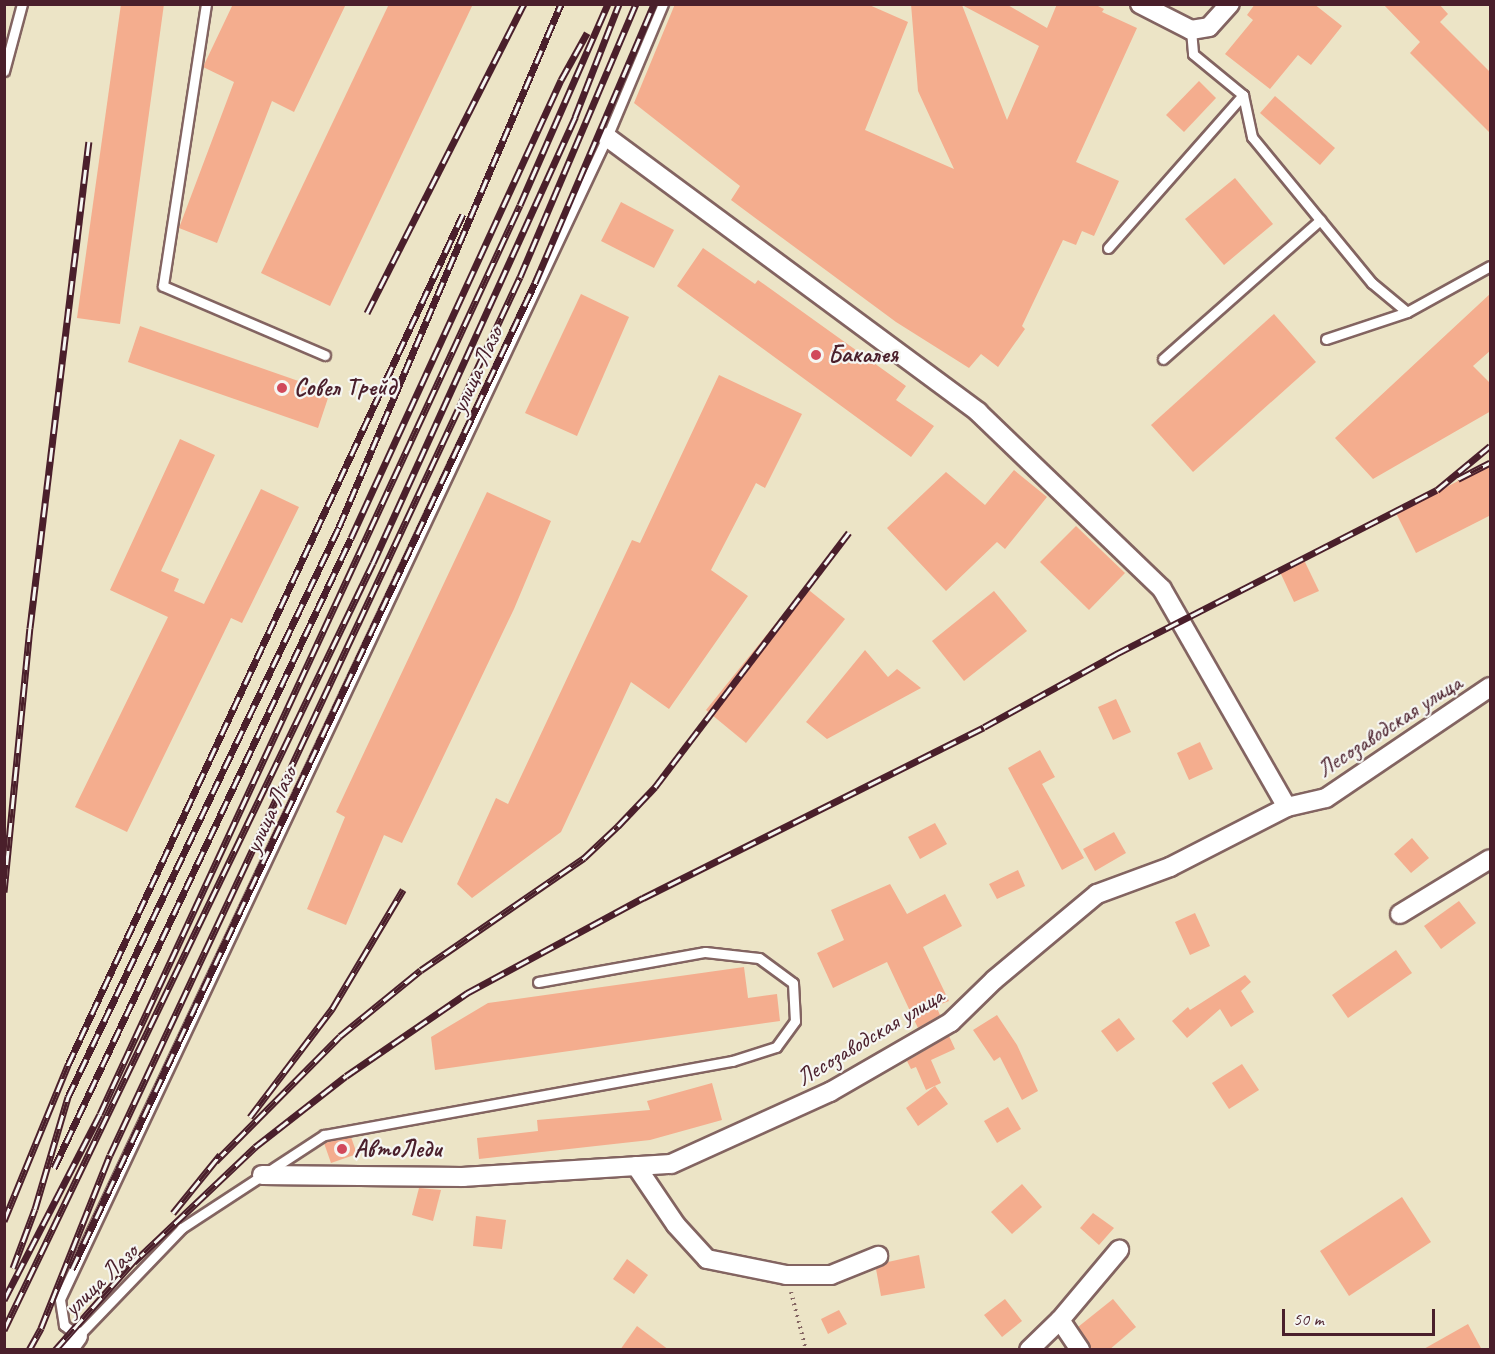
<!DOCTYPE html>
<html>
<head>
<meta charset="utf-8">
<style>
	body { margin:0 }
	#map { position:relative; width:1495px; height:1354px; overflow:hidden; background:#ece4c6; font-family:Caveat,sans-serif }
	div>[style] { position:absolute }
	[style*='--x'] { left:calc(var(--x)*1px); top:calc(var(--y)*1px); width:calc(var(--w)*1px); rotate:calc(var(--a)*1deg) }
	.building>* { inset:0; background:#f4ad8e }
	.path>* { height:4px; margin-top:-2px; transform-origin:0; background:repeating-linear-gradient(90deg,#836461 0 1.5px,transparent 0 6px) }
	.roads { filter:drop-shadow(2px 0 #836461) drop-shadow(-2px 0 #836461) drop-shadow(0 2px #836461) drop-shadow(0 -2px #836461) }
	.lane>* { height:9px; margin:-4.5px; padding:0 4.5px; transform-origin:4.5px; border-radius:4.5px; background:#fff }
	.street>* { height:18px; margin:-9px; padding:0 9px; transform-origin:9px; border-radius:9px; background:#fff }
	.rail>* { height:7px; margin-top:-3.5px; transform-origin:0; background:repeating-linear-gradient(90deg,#f6f6f2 0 14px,#4a1f2b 0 28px); box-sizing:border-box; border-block:2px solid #4a1f2b }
	.dots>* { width:16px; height:16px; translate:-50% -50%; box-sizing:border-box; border:3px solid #f6f6f2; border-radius:50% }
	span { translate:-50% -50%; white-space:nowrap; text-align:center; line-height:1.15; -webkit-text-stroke:4.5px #f6f6f2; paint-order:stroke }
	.poi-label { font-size:24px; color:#4a1f2b; font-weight:700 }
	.left { translate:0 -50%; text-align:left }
	.street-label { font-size:24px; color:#4a1f2b }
	.frame { position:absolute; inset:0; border:6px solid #4a1f2b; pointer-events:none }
	.scale { position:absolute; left:1282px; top:1309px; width:153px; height:27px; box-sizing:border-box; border:3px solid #4a1f2b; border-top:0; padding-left:8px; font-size:18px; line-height:21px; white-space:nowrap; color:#4a1f2b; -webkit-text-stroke:4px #f6f6f2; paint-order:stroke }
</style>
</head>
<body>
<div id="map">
	<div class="building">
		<i style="clip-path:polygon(121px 4px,164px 4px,120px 324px,77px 318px)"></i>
		<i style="clip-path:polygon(233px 4px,346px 4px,294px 112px,272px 101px,217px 243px,179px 228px,234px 82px,203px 67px)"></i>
		<i style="clip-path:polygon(389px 4px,473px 4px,330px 306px,261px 273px)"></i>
		<i style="clip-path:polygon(evenodd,675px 4px,867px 4px,908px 22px,865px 130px,954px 169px,918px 91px,911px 4px,1006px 4px,1047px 28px,1057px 4px,1094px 4px,1104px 9px,1102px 12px,1137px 28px,1076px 162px,1119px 181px,1094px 236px,1082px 231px,1076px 245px,1063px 240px,1022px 326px,1025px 329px,998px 367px,981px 354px,969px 368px,896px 322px,731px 200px,740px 186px,634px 103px,675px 4px,962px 5px,1039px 46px,1007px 120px,962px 5px)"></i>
		<i style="clip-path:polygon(1255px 4px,1314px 4px,1342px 26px,1311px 65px,1298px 55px,1270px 89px,1225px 54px,1253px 20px,1247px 15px)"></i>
		<i style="clip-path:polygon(1383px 4px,1439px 4px,1448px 14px,1440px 22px,1491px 73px,1491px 134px,1410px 53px,1420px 42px)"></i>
		<i style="clip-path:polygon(1199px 81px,1216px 98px,1184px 132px,1166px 115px)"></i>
		<i style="clip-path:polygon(1275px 96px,1335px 148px,1320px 165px,1260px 113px)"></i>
		<i style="clip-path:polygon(1235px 178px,1273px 224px,1224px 265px,1185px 219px)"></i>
		<i style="clip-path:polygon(621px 202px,674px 230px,654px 268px,601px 241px)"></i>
		<i style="clip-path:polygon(703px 248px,755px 284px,758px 280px,906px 386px,896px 400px,934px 426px,911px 457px,677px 286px)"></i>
		<i style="clip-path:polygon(1491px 293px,1491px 350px,1473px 366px,1491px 384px,1491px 411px,1373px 479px,1335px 438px)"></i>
		<i style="clip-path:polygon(581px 294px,629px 317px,577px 436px,525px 413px)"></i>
		<i style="clip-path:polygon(1274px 314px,1316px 362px,1193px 472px,1151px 425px)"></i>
		<i style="clip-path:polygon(140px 326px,330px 392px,318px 428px,128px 362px)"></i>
		<i style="clip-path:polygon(719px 375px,802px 414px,765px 488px,756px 483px,711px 570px,748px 596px,669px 709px,631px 682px,561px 832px,472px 898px,457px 884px,496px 798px,508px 804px,632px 540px,640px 543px)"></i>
		<i style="clip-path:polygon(180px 439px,215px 455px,161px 571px,179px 579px,174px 591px,204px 604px,261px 489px,299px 507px,242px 623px,231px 618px,127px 832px,75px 807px,168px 617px,110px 590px)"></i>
		<i style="clip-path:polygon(1491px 464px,1491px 515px,1416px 553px,1396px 513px)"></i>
		<i style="clip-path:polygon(1014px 470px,1047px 497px,1005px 549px,997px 542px,946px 591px,887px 528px,946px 472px,985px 505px)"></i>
		<i style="clip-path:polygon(487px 492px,551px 521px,514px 609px,402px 843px,384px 835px,346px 925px,307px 909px,345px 817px,336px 812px)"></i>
		<i style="clip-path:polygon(1076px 526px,1125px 573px,1089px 610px,1040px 562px)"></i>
		<i style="clip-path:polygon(1304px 560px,1319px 591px,1294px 602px,1280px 572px)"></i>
		<i style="clip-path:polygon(805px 587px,845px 619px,746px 743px,706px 710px)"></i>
		<i style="clip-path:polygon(994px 591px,1027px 631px,964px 681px,932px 641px)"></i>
		<i style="clip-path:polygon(865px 650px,888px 677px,897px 669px,921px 688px,827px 739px,806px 722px)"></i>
		<i style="clip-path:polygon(1116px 699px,1131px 732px,1113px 740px,1098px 707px)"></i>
		<i style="clip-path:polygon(1200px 742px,1213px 769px,1189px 780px,1177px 753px)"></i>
		<i style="clip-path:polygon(1040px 750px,1055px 777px,1042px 784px,1084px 858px,1062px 870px,1008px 768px)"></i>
		<i style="clip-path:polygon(935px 823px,947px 844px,920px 859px,908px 837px)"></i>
		<i style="clip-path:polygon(1114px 832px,1126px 853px,1095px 871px,1083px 849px)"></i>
		<i style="clip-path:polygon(1412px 838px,1429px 858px,1411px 873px,1394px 854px)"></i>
		<i style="clip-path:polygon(1018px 870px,1025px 886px,997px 899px,989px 884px)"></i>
		<i style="clip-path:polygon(890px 884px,907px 914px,945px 894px,962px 926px,923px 947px,949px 1001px,936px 1006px,940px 1015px,918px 1028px,887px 962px,833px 988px,817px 953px,844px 940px,831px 910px)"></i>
		<i style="clip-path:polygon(1459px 901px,1476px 923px,1441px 949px,1424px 926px)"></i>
		<i style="clip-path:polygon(1195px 913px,1210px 946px,1190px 955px,1175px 922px)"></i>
		<i style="clip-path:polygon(1396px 950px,1412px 973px,1348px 1018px,1332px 995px)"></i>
		<i style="clip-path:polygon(744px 967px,748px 998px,777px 994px,780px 1021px,435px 1070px,431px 1037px,488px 1003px)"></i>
		<i style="clip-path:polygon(1245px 975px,1251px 982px,1241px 991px,1254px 1012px,1231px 1027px,1220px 1009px,1187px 1038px,1172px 1021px,1188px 1007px,1190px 1010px)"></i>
		<i style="clip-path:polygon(997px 1015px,1017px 1045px,1038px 1091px,1022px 1100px,1000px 1057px,994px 1061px,973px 1030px)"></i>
		<i style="clip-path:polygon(1119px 1018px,1135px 1039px,1117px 1052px,1101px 1031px)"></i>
		<i style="clip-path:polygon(949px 1036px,955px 1049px,931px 1060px,941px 1083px,926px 1090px,916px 1067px,911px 1069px,907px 1061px)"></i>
		<i style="clip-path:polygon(1242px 1064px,1259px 1090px,1229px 1109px,1212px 1083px)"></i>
		<i style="clip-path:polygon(712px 1083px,722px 1120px,650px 1140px,479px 1159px,477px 1138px,538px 1131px,537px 1120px,650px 1110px,647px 1101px)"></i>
		<i style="clip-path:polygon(935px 1086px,948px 1104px,918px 1126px,906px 1108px)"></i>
		<i style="clip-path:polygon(1008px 1107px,1021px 1129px,997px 1143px,984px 1121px)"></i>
		<i style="clip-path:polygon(351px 1137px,357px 1154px,331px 1163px,324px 1143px)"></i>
		<i style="clip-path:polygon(1022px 1184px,1042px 1207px,1012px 1234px,991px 1212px)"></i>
		<i style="clip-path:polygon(419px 1188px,441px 1190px,433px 1221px,412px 1215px)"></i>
		<i style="clip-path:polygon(1402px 1197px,1431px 1242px,1349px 1296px,1320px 1251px)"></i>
		<i style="clip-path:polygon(1093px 1213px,1114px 1228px,1099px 1245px,1080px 1228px)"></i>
		<i style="clip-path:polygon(476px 1216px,506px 1220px,502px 1249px,473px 1246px)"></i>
		<i style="clip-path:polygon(919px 1255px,925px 1288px,881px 1296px,876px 1269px,888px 1262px)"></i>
		<i style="clip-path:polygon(627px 1259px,648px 1275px,634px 1294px,613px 1279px)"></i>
		<i style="clip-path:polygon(1005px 1299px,1022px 1321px,1002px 1337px,984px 1315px)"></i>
		<i style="clip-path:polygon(1113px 1299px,1136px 1327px,1109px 1350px,1091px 1350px,1078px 1327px)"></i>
		<i style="clip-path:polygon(839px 1310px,847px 1324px,828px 1334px,821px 1319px)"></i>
		<i style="clip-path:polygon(1468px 1324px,1482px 1350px,1422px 1350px)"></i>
		<i style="clip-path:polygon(637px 1326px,669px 1350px,620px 1350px)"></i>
	</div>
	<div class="path">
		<i style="--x:791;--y:1292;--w:60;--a:75.5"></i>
	</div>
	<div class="roads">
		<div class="lane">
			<i style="--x:206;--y:4;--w:285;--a:98.7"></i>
			<i style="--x:163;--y:286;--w:176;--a:23.1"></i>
			<i style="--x:1191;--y:30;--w:24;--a:85"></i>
			<i style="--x:1193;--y:54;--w:65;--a:39.4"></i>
			<i style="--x:1243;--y:95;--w:43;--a:77.9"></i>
			<i style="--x:1252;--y:137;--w:189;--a:50.6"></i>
			<i style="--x:1372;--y:283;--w:45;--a:39.6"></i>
			<i style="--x:1407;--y:312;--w:95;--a:-29"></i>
			<i style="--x:4;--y:71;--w:69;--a:-75"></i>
			<i style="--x:1108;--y:248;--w:204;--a:-48.6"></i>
			<i style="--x:1326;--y:339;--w:85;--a:-18.4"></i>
			<i style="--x:1163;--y:359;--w:210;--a:-41.5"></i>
			<i style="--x:538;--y:982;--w:170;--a:-10.2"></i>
			<i style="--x:705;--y:952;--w:54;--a:6.3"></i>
			<i style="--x:759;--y:958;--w:42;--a:36.3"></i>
			<i style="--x:793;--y:983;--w:38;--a:87"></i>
			<i style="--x:795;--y:1021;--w:32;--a:126"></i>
			<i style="--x:776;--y:1047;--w:46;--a:162.3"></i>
			<i style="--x:732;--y:1061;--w:415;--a:169.7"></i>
			<i style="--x:324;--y:1135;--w:170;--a:146.8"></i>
			<i style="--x:182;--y:1228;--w:150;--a:133.9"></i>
			<i style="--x:78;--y:1336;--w:18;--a:-142"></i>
			<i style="--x:64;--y:1325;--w:26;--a:-99"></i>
			<i style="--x:60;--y:1299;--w:1284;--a:-64.79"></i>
			<i style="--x:607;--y:137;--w:144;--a:-67.2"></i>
		</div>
		<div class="street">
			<i style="--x:1140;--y:4;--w:57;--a:27"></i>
			<i style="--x:1191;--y:30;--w:18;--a:-9"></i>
			<i style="--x:1209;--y:27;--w:31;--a:-48"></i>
			<i style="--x:607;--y:137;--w:462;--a:36.5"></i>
			<i style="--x:978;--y:412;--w:255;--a:43.9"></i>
			<i style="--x:1162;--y:589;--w:251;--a:60.2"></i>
			<i style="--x:1400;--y:914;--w:105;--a:-31.4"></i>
			<i style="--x:636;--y:1166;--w:71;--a:55.9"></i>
			<i style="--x:676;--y:1225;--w:46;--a:47.6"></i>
			<i style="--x:707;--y:1259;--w:81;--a:11.4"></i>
			<i style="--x:786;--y:1275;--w:45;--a:0"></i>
			<i style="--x:831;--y:1275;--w:51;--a:-22"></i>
			<i style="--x:262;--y:1175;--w:201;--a:0.6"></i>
			<i style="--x:463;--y:1177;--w:208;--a:-3.6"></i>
			<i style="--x:671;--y:1164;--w:175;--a:-24.4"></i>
			<i style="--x:830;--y:1092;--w:140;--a:-30"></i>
			<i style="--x:951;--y:1022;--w:60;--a:-44.3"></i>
			<i style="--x:994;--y:980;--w:134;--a:-39.9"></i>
			<i style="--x:1097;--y:894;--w:78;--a:-20.3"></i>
			<i style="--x:1170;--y:867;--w:131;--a:-27.1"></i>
			<i style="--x:1287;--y:807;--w:40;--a:-13"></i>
			<i style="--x:1326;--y:798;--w:198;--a:-34.1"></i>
			<i style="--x:1060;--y:1320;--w:36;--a:56"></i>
			<i style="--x:68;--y:1350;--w:17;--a:-54"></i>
			<i style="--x:1029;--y:1350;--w:43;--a:-44.1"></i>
			<i style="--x:1060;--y:1320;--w:92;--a:-49.9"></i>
		</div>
	</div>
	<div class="rail">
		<i style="--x:367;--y:313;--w:347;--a:-63.1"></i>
		<i style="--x:1458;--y:479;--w:36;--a:-27"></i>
		<i style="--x:4;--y:892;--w:265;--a:-84.4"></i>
		<i style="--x:30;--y:628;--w:490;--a:-83.1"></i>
		<i style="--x:250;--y:1117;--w:136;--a:-52.8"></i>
		<i style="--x:332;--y:1009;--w:139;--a:-59.2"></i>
		<i style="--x:216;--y:1161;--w:176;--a:-45.2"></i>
		<i style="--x:340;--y:1036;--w:104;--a:-39.2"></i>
		<i style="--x:421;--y:970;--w:198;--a:-34.5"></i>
		<i style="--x:584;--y:858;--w:47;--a:-43.3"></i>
		<i style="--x:618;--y:826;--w:54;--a:-46.5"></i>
		<i style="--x:655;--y:787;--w:320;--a:-52.7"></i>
		<i style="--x:54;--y:1168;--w:696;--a:-64.76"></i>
		<i style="--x:351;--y:538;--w:504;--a:-65.37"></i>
		<i style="--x:561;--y:80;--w:54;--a:-61"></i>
		<i style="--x:173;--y:1213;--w:75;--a:-51"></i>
		<i style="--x:4;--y:1221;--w:169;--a:-67.7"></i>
		<i style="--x:68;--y:1065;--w:938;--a:-65.1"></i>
		<i style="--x:134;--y:1262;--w:167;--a:-43.5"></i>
		<i style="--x:255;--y:1147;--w:115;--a:-38"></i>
		<i style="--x:346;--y:1076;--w:147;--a:-34.4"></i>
		<i style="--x:467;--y:993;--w:200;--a:-28.4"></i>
		<i style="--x:643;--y:898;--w:381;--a:-26.6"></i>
		<i style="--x:984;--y:727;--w:151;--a:-28.9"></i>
		<i style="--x:1116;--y:654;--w:360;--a:-27.1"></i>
		<i style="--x:1437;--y:490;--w:69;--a:-39.7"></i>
		<i style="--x:13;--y:1268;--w:63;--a:-69.6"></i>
		<i style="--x:35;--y:1209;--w:117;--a:-73.6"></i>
		<i style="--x:68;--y:1097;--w:631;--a:-64.57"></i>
		<i style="--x:339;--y:527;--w:568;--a:-67"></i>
		<i style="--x:72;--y:1269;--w:1089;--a:-64.85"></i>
		<i style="--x:535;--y:283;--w:303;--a:-66.9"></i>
		<i style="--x:4;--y:1300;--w:209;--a:-62.7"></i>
		<i style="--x:100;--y:1114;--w:1001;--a:-65.2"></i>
		<i style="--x:520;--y:205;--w:219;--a:-66.4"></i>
		<i style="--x:4;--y:1330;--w:851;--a:-64.31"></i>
		<i style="--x:373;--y:563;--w:490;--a:-65.6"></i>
		<i style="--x:575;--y:117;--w:121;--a:-68.7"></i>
		<i style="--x:29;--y:1350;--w:25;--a:-61"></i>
		<i style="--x:41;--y:1328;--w:186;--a:-68.3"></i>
		<i style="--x:110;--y:1155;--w:969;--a:-64.97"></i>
		<i style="--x:520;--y:277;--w:297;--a:-67"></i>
		<i style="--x:55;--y:1350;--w:127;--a:-48.5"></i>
	</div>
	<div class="dots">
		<i style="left:816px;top:355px;background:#d1495b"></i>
		<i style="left:282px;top:388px;background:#d1495b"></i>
		<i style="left:342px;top:1149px;background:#d1495b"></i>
	</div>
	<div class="poi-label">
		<span class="left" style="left:828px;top:355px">Бакалея</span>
		<span class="left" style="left:294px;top:388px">Совел Трейд</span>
		<span class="left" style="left:354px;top:1149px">АвтоЛеди</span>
	</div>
	<div class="street-label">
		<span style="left:477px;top:370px;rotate:-65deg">улица Лазо</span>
		<span style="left:1389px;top:726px;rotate:-33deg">Лесозаводская улица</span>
		<span style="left:271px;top:810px;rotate:-65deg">улица Лазо</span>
		<span style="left:870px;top:1037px;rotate:-31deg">Лесозаводская улица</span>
		<span style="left:101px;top:1280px;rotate:-44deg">улица Лазо</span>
	</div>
	<div class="frame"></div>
	<div class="scale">50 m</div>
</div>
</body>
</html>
